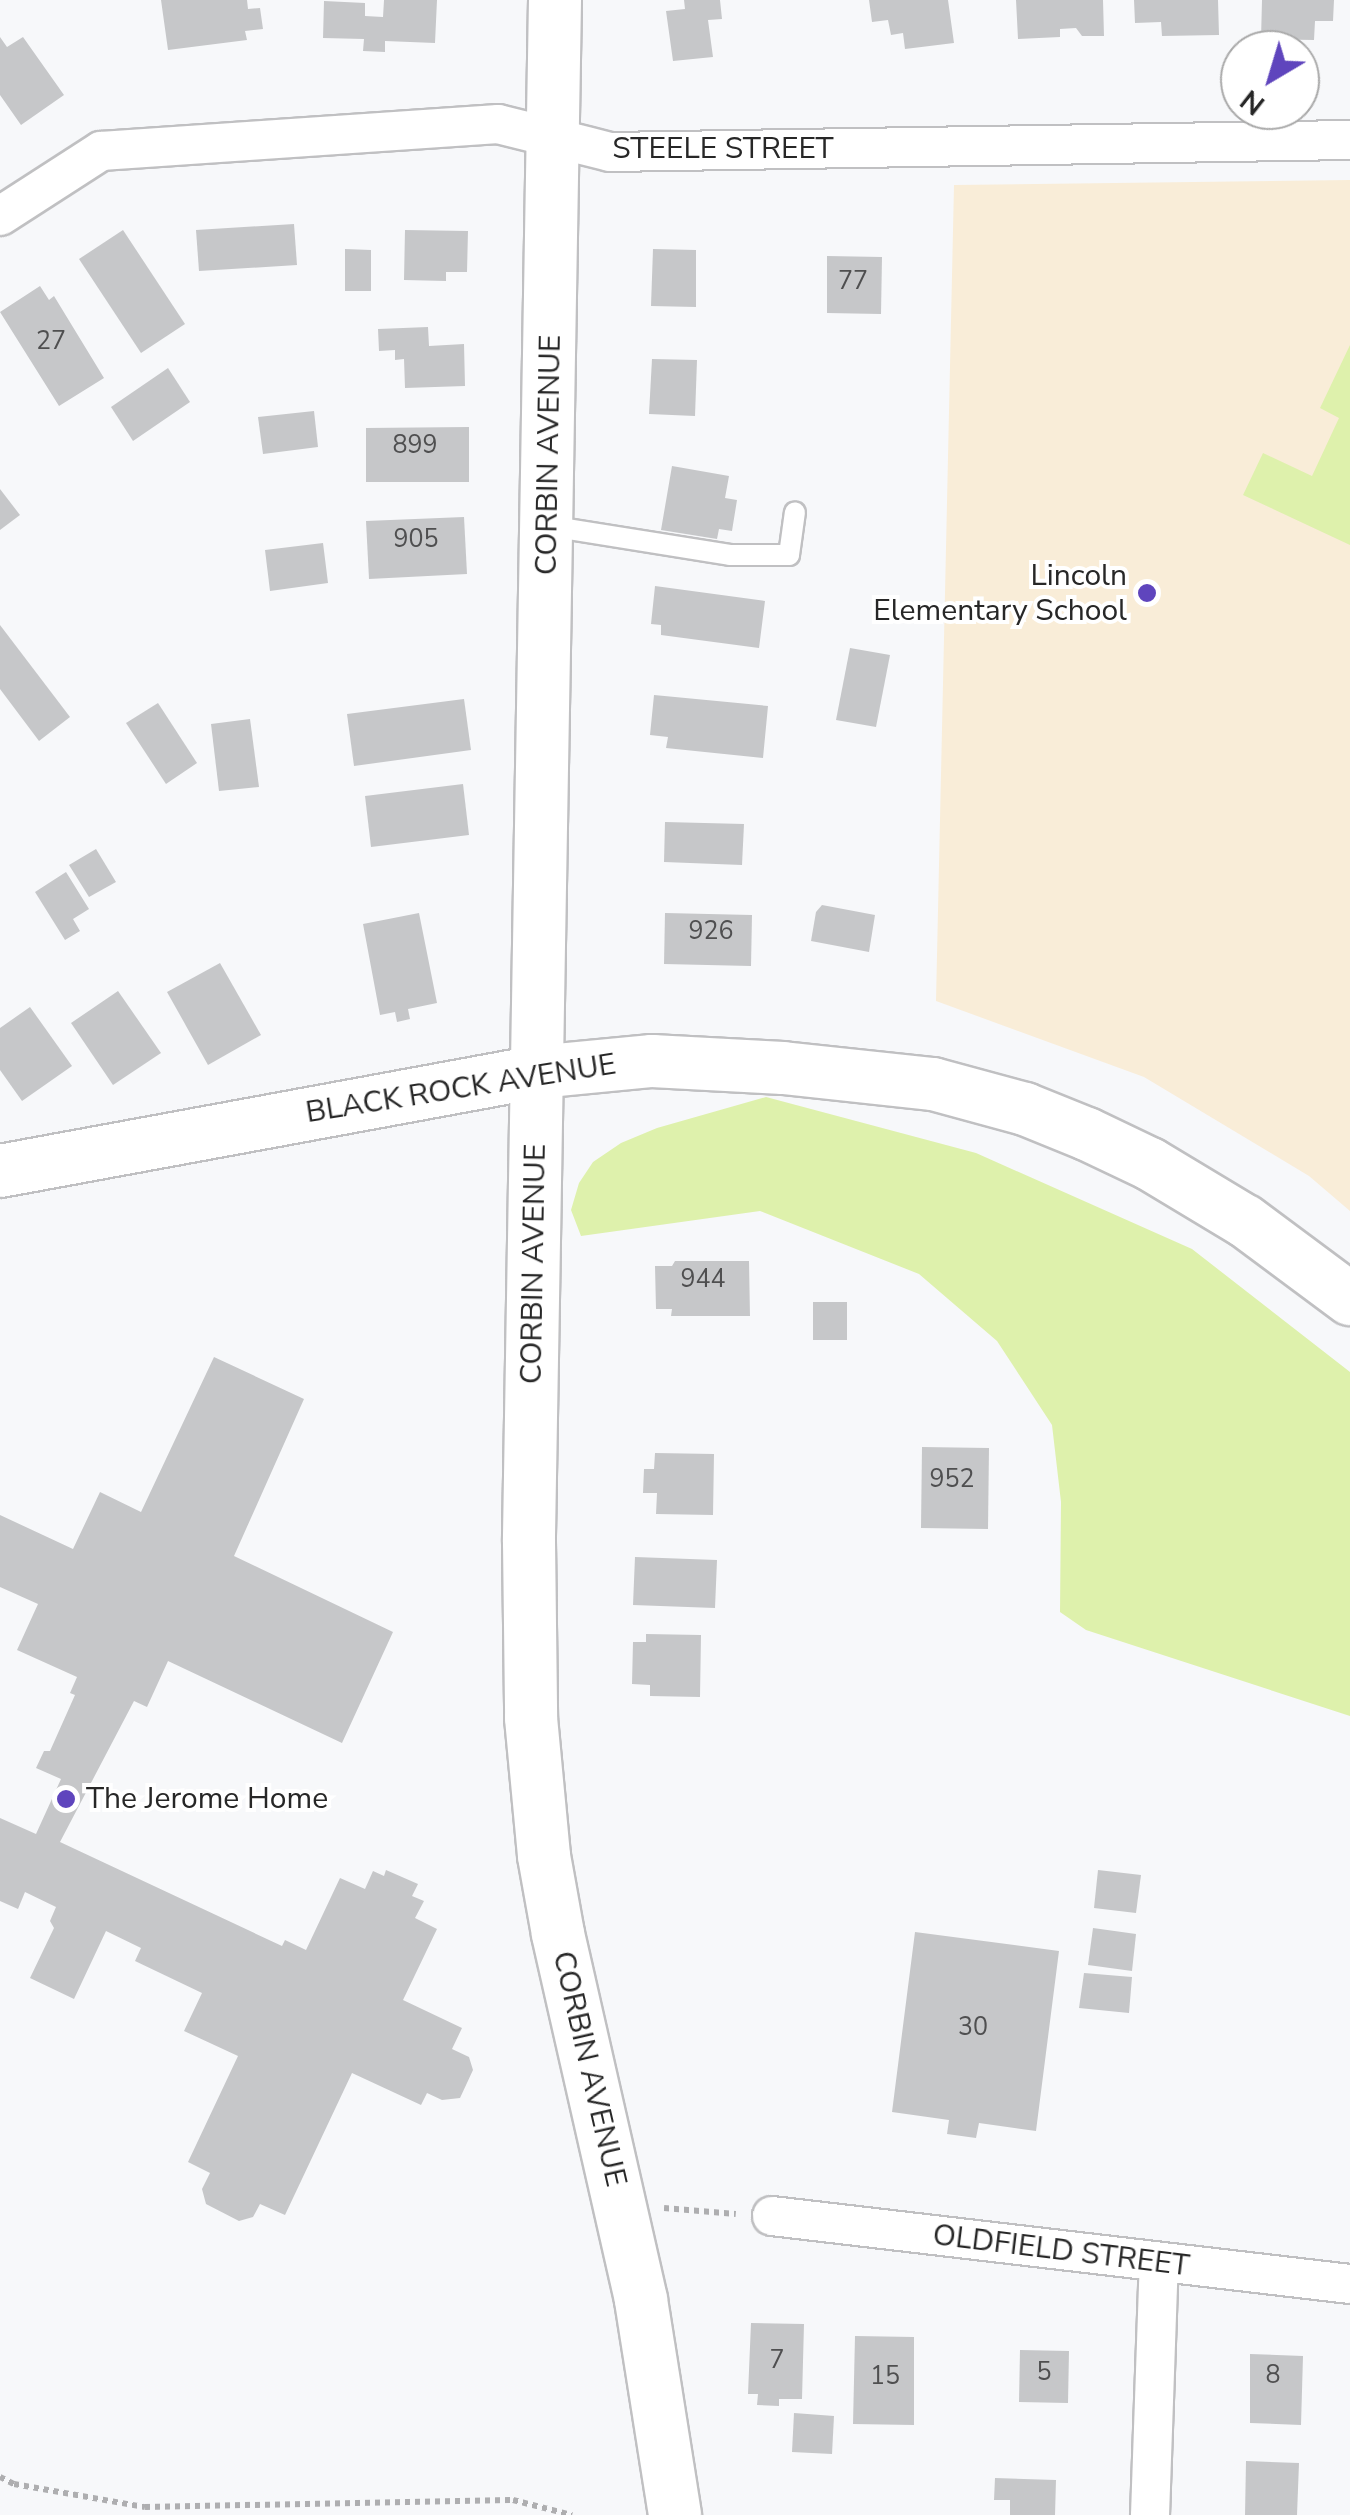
<!DOCTYPE html>
<html>
<head>
<meta charset="utf-8">
<style>
	body { margin:0 }
	#map { position:relative; width:1350px; height:2515px; overflow:hidden; background:#f7f8fa; font-family:"Nunito Sans",sans-serif }
	div>[style] { position:absolute }
	[style*='--x'] { left:calc(var(--x)*1px); top:calc(var(--y)*1px); width:calc(var(--w)*1px); rotate:calc(var(--a)*1deg) }
	.education>* { inset:0; background:#f9edd8 }
	.green>* { inset:0; background:#def1ac }
	.building>* { inset:0; background:#c6c7c9 }
	.path>* { height:6px; margin-top:-3px; transform-origin:0; background:repeating-linear-gradient(90deg,#aeaeb0 0 5px,transparent 0 10px) }
	.roads { filter:drop-shadow(2px 0 #c0c0c2) drop-shadow(-2px 0 #c0c0c2) drop-shadow(0 2px #c0c0c2) drop-shadow(0 -2px #c0c0c2) }
	.lane>* { height:20px; margin:-10px; padding:0 10px; transform-origin:10px; border-radius:10px; background:#fff }
	.street>* { height:38px; margin:-19px; padding:0 19px; transform-origin:19px; border-radius:19px; background:#fff }
	.secondary>* { height:52px; margin:-26px; padding:0 26px; transform-origin:26px; border-radius:26px; background:#fff }
	.dots>* { width:28px; height:28px; translate:-50% -50%; box-sizing:border-box; border:5px solid #fff; border-radius:50% }
	span { translate:-50% -50%; white-space:nowrap; text-align:center; line-height:1.15; -webkit-text-stroke:8px #fff; paint-order:stroke }
	.number-label { font-size:25px; color:#4f4f50 }
	.number-label span { -webkit-text-stroke-width:0 }
	.street-label { font-size:30px; color:#272727 }
	.poi-label { font-size:30px; color:#272727 }
	.right { translate:-100% -50%; text-align:right }
	.left { translate:0 -50%; text-align:left }
	.north { position:absolute; left:1220px; top:30px; width:100px; height:100px; box-sizing:border-box; background:#fff; border:2px solid #a9a9a9; border-radius:50%; rotate:218deg; font-size:28px; font-weight:700; line-height:40px; text-align:center; color:#272727 }
	.north::after { content:''; display:block; margin:auto; width:35px; height:45px; background:#5f45bd; clip-path:polygon(50% 0,100% 100%,50% 72%,0 100%) }
</style>
</head>
<body>
<div id="map">
	<div class="education">
		<i style="clip-path:polygon(1350px 180px,1350px 1211px,1309px 1176px,1144px 1077px,936px 1001px,954px 185px)"></i>
	</div>
	<div class="green">
		<i style="clip-path:polygon(1350px 345px,1350px 545px,1243px 495px,1263px 453px,1312px 476px,1339px 418px,1320px 408px)"></i>
		<i style="clip-path:polygon(766px 1097px,976px 1153px,1192px 1249px,1350px 1372px,1350px 1716px,1086px 1630px,1060px 1612px,1061px 1502px,1052px 1425px,997px 1341px,919px 1274px,760px 1211px,581px 1236px,571px 1210px,579px 1183px,593px 1162px,621px 1143px,657px 1128px)"></i>
	</div>
	<div class="building">
		<i style="clip-path:polygon(161px 0,247px 0,248px 9px,260px 8px,263px 29px,245px 31px,247px 40px,168px 50px)"></i>
		<i style="clip-path:polygon(384px 0,437px 0,435px 43px,385px 41px,385px 52px,363px 51px,364px 39px,323px 38px,324px 1px,365px 3px,365px 16px,383px 17px)"></i>
		<i style="clip-path:polygon(684px 0,720px 0,722px 19px,708px 20px,713px 57px,673px 61px,666px 11px,685px 9px)"></i>
		<i style="clip-path:polygon(869px 0,948px 0,954px 43px,905px 49px,903px 33px,891px 35px,888px 20px,872px 22px)"></i>
		<i style="clip-path:polygon(1016px 0,1103px 0,1104px 36px,1082px 36px,1076px 28px,1060px 29px,1060px 37px,1018px 39px)"></i>
		<i style="clip-path:polygon(1134px 0,1218px 0,1219px 35px,1162px 36px,1161px 22px,1135px 23px)"></i>
		<i style="clip-path:polygon(1262px 0,1334px 0,1333px 21px,1315px 21px,1314px 40px,1261px 39px)"></i>
		<i style="clip-path:polygon(0 37px,7px 47px,23px 37px,64px 95px,21px 125px,0 95px)"></i>
		<i style="clip-path:polygon(294px 224px,297px 265px,199px 271px,196px 230px)"></i>
		<i style="clip-path:polygon(123px 230px,185px 324px,141px 353px,79px 259px)"></i>
		<i style="clip-path:polygon(405px 230px,468px 231px,467px 272px,446px 272px,446px 281px,404px 280px)"></i>
		<i style="clip-path:polygon(345px 249px,371px 250px,371px 291px,345px 291px)"></i>
		<i style="clip-path:polygon(653px 249px,696px 250px,696px 307px,651px 306px)"></i>
		<i style="clip-path:polygon(827px 256px,882px 257px,881px 314px,827px 313px)"></i>
		<i style="clip-path:polygon(40px 286px,49px 300px,54px 296px,104px 378px,59px 406px,0 312px)"></i>
		<i style="clip-path:polygon(428px 327px,429px 346px,464px 344px,465px 386px,405px 388px,404px 359px,395px 360px,395px 350px,379px 351px,378px 329px)"></i>
		<i style="clip-path:polygon(652px 359px,697px 360px,695px 416px,649px 414px)"></i>
		<i style="clip-path:polygon(168px 368px,190px 402px,133px 441px,111px 407px)"></i>
		<i style="clip-path:polygon(314px 411px,318px 447px,263px 454px,258px 417px)"></i>
		<i style="clip-path:polygon(469px 427px,469px 482px,366px 482px,366px 428px)"></i>
		<i style="clip-path:polygon(672px 466px,729px 476px,725px 498px,737px 500px,732px 531px,719px 529px,717px 539px,661px 530px)"></i>
		<i style="clip-path:polygon(0 489px,20px 515px,0 530px)"></i>
		<i style="clip-path:polygon(464px 517px,467px 574px,369px 579px,366px 521px)"></i>
		<i style="clip-path:polygon(323px 543px,328px 583px,270px 591px,265px 550px)"></i>
		<i style="clip-path:polygon(655px 586px,765px 601px,759px 648px,661px 635px,661px 625px,651px 624px)"></i>
		<i style="clip-path:polygon(0 625px,70px 717px,39px 741px,0 689px)"></i>
		<i style="clip-path:polygon(850px 648px,890px 655px,876px 727px,836px 720px)"></i>
		<i style="clip-path:polygon(654px 695px,768px 706px,763px 758px,666px 748px,668px 737px,650px 735px)"></i>
		<i style="clip-path:polygon(464px 699px,471px 750px,354px 766px,347px 714px)"></i>
		<i style="clip-path:polygon(158px 703px,197px 763px,166px 784px,126px 723px)"></i>
		<i style="clip-path:polygon(250px 719px,259px 787px,219px 791px,211px 724px)"></i>
		<i style="clip-path:polygon(463px 784px,469px 835px,371px 847px,365px 796px)"></i>
		<i style="clip-path:polygon(665px 822px,744px 824px,742px 865px,664px 862px)"></i>
		<i style="clip-path:polygon(96px 849px,116px 882px,89px 897px,69px 865px)"></i>
		<i style="clip-path:polygon(66px 872px,89px 909px,73px 919px,80px 931px,65px 940px,35px 892px)"></i>
		<i style="clip-path:polygon(822px 905px,875px 915px,869px 952px,811px 941px,816px 912px)"></i>
		<i style="clip-path:polygon(419px 913px,437px 1003px,408px 1009px,410px 1019px,397px 1022px,395px 1012px,380px 1015px,363px 924px)"></i>
		<i style="clip-path:polygon(665px 913px,752px 915px,751px 966px,664px 964px)"></i>
		<i style="clip-path:polygon(220px 963px,261px 1035px,208px 1065px,167px 992px)"></i>
		<i style="clip-path:polygon(118px 991px,161px 1053px,113px 1085px,71px 1023px)"></i>
		<i style="clip-path:polygon(30px 1007px,72px 1066px,22px 1101px,0 1070px,0 1028px)"></i>
		<i style="clip-path:polygon(675px 1261px,749px 1261px,750px 1316px,671px 1316px,672px 1309px,656px 1309px,655px 1266px,672px 1266px)"></i>
		<i style="clip-path:polygon(813px 1302px,847px 1302px,847px 1340px,813px 1340px)"></i>
		<i style="clip-path:polygon(214px 1357px,304px 1399px,234px 1556px,393px 1632px,342px 1743px,168px 1661px,147px 1707px,134px 1701px,60px 1842px,282px 1946px,285px 1940px,306px 1950px,340px 1878px,365px 1889px,373px 1871px,384px 1876px,386px 1870px,418px 1884px,412px 1896px,424px 1901px,415px 1918px,437px 1929px,403px 2000px,462px 2028px,452px 2049px,469px 2057px,473px 2070px,460px 2098px,442px 2100px,427px 2093px,421px 2105px,352px 2073px,285px 2215px,260px 2204px,253px 2217px,239px 2221px,206px 2204px,202px 2189px,210px 2173px,188px 2162px,238px 2056px,184px 2031px,202px 1993px,135px 1961px,141px 1948px,106px 1931px,74px 1999px,30px 1978px,54px 1928px,50px 1921px,56px 1907px,25px 1892px,18px 1909px,0 1901px,0 1818px,36px 1834px,61px 1779px,36px 1768px,44px 1751px,50px 1751px,75px 1695px,70px 1693px,77px 1677px,17px 1650px,38px 1604px,0 1587px,0 1515px,73px 1549px,100px 1492px,141px 1512px)"></i>
		<i style="clip-path:polygon(922px 1447px,989px 1448px,988px 1529px,921px 1528px)"></i>
		<i style="clip-path:polygon(655px 1453px,714px 1454px,713px 1515px,656px 1514px,657px 1493px,643px 1493px,644px 1469px,654px 1469px)"></i>
		<i style="clip-path:polygon(635px 1557px,717px 1560px,715px 1608px,633px 1605px)"></i>
		<i style="clip-path:polygon(646px 1634px,701px 1635px,700px 1697px,650px 1696px,650px 1685px,632px 1684px,633px 1642px,646px 1642px)"></i>
		<i style="clip-path:polygon(1098px 1870px,1141px 1875px,1136px 1913px,1094px 1908px)"></i>
		<i style="clip-path:polygon(1093px 1928px,1136px 1934px,1132px 1971px,1088px 1965px)"></i>
		<i style="clip-path:polygon(915px 1932px,1059px 1951px,1036px 2131px,979px 2123px,976px 2138px,947px 2134px,949px 2120px,892px 2112px)"></i>
		<i style="clip-path:polygon(1084px 1973px,1132px 1977px,1129px 2013px,1079px 2008px)"></i>
		<i style="clip-path:polygon(751px 2323px,804px 2324px,802px 2399px,779px 2399px,779px 2406px,757px 2405px,758px 2394px,748px 2394px)"></i>
		<i style="clip-path:polygon(855px 2336px,914px 2337px,914px 2425px,853px 2424px)"></i>
		<i style="clip-path:polygon(1020px 2350px,1069px 2351px,1068px 2403px,1019px 2402px)"></i>
		<i style="clip-path:polygon(1250px 2354px,1303px 2356px,1301px 2425px,1250px 2423px)"></i>
		<i style="clip-path:polygon(794px 2413px,834px 2416px,832px 2454px,792px 2452px)"></i>
		<i style="clip-path:polygon(1246px 2461px,1299px 2463px,1297px 2515px,1245px 2515px)"></i>
		<i style="clip-path:polygon(995px 2478px,1056px 2480px,1055px 2515px,1010px 2515px,1010px 2500px,994px 2500px)"></i>
	</div>
	<div class="path">
		<i style="--x:664;--y:2208;--w:72;--a:4.8"></i>
		<i style="--x:0;--y:2477;--w:16;--a:27"></i>
		<i style="--x:14;--y:2484;--w:133;--a:10"></i>
		<i style="--x:145;--y:2507;--w:368;--a:-1.1"></i>
		<i style="--x:513;--y:2500;--w:61;--a:14.3"></i>
	</div>
	<div class="roads">
		<div class="lane">
			<i style="--x:549;--y:526;--w:183;--a:9.1"></i>
			<i style="--x:730;--y:555;--w:59;--a:0"></i>
			<i style="--x:789;--y:555;--w:43;--a:-82.1"></i>
		</div>
		<div class="street">
			<i style="--x:0;--y:216;--w:120;--a:-32.8"></i>
			<i style="--x:101;--y:151;--w:398;--a:-3.9"></i>
			<i style="--x:498;--y:124;--w:115;--a:14"></i>
			<i style="--x:610;--y:152;--w:740;--a:-0.93"></i>
			<i style="--x:772;--y:2216;--w:582;--a:6.71"></i>
			<i style="--x:1150;--y:2515;--w:252;--a:-88"></i>
		</div>
		<div class="secondary">
			<i style="--x:555;--y:0;--w:1542;--a:90.97"></i>
			<i style="--x:529;--y:1542;--w:176;--a:89.3"></i>
			<i style="--x:531;--y:1718;--w:139;--a:84.6"></i>
			<i style="--x:544;--y:1856;--w:79;--a:79.8"></i>
			<i style="--x:558;--y:1934;--w:375;--a:77.2"></i>
			<i style="--x:641;--y:2300;--w:218;--a:81"></i>
			<i style="--x:0;--y:1171;--w:546;--a:-10.45"></i>
			<i style="--x:537;--y:1072;--w:116;--a:-5.5"></i>
			<i style="--x:652;--y:1061;--w:131;--a:3.1"></i>
			<i style="--x:783;--y:1068;--w:151;--a:6.1"></i>
			<i style="--x:933;--y:1084;--w:95;--a:15.2"></i>
			<i style="--x:1025;--y:1109;--w:67;--a:22"></i>
			<i style="--x:1087;--y:1134;--w:70;--a:25.5"></i>
			<i style="--x:1150;--y:1164;--w:111;--a:31"></i>
			<i style="--x:1245;--y:1221;--w:131;--a:36.6"></i>
		</div>
	</div>
	<div class="dots">
		<i style="left:1147px;top:593px;background:#5f45bd"></i>
		<i style="left:66px;top:1799px;background:#5f45bd"></i>
	</div>
	<div class="number-label">
		<span style="left:853px;top:281px">77</span>
		<span style="left:51px;top:341px">27</span>
		<span style="left:415px;top:445px">899</span>
		<span style="left:416px;top:539px">905</span>
		<span style="left:711px;top:931px">926</span>
		<span style="left:703px;top:1279px">944</span>
		<span style="left:952px;top:1479px">952</span>
		<span style="left:973px;top:2027px">30</span>
		<span style="left:777px;top:2360px">7</span>
		<span style="left:1044px;top:2372px">5</span>
		<span style="left:1273px;top:2375px">8</span>
		<span style="left:885px;top:2376px">15</span>
	</div>
	<div class="street-label">
		<span style="left:723px;top:149px">STEELE STREET</span>
		<span style="left:549px;top:455px;rotate:-89deg">CORBIN AVENUE</span>
		<span style="left:461px;top:1089px;rotate:-9deg">BLACK ROCK AVENUE</span>
		<span style="left:534px;top:1264px;rotate:-89deg">CORBIN AVENUE</span>
		<span style="left:589px;top:2069px;rotate:77deg">CORBIN AVENUE</span>
		<span style="left:1061px;top:2251px;rotate:7deg">OLDFIELD STREET</span>
	</div>
	<div class="poi-label">
		<span class="right" style="left:1127px;top:593px">Lincoln<br>Elementary School</span>
		<span class="left" style="left:86px;top:1799px">The Jerome Home</span>
	</div>
	<div class="north">N</div>
</div>
</body>
</html>
